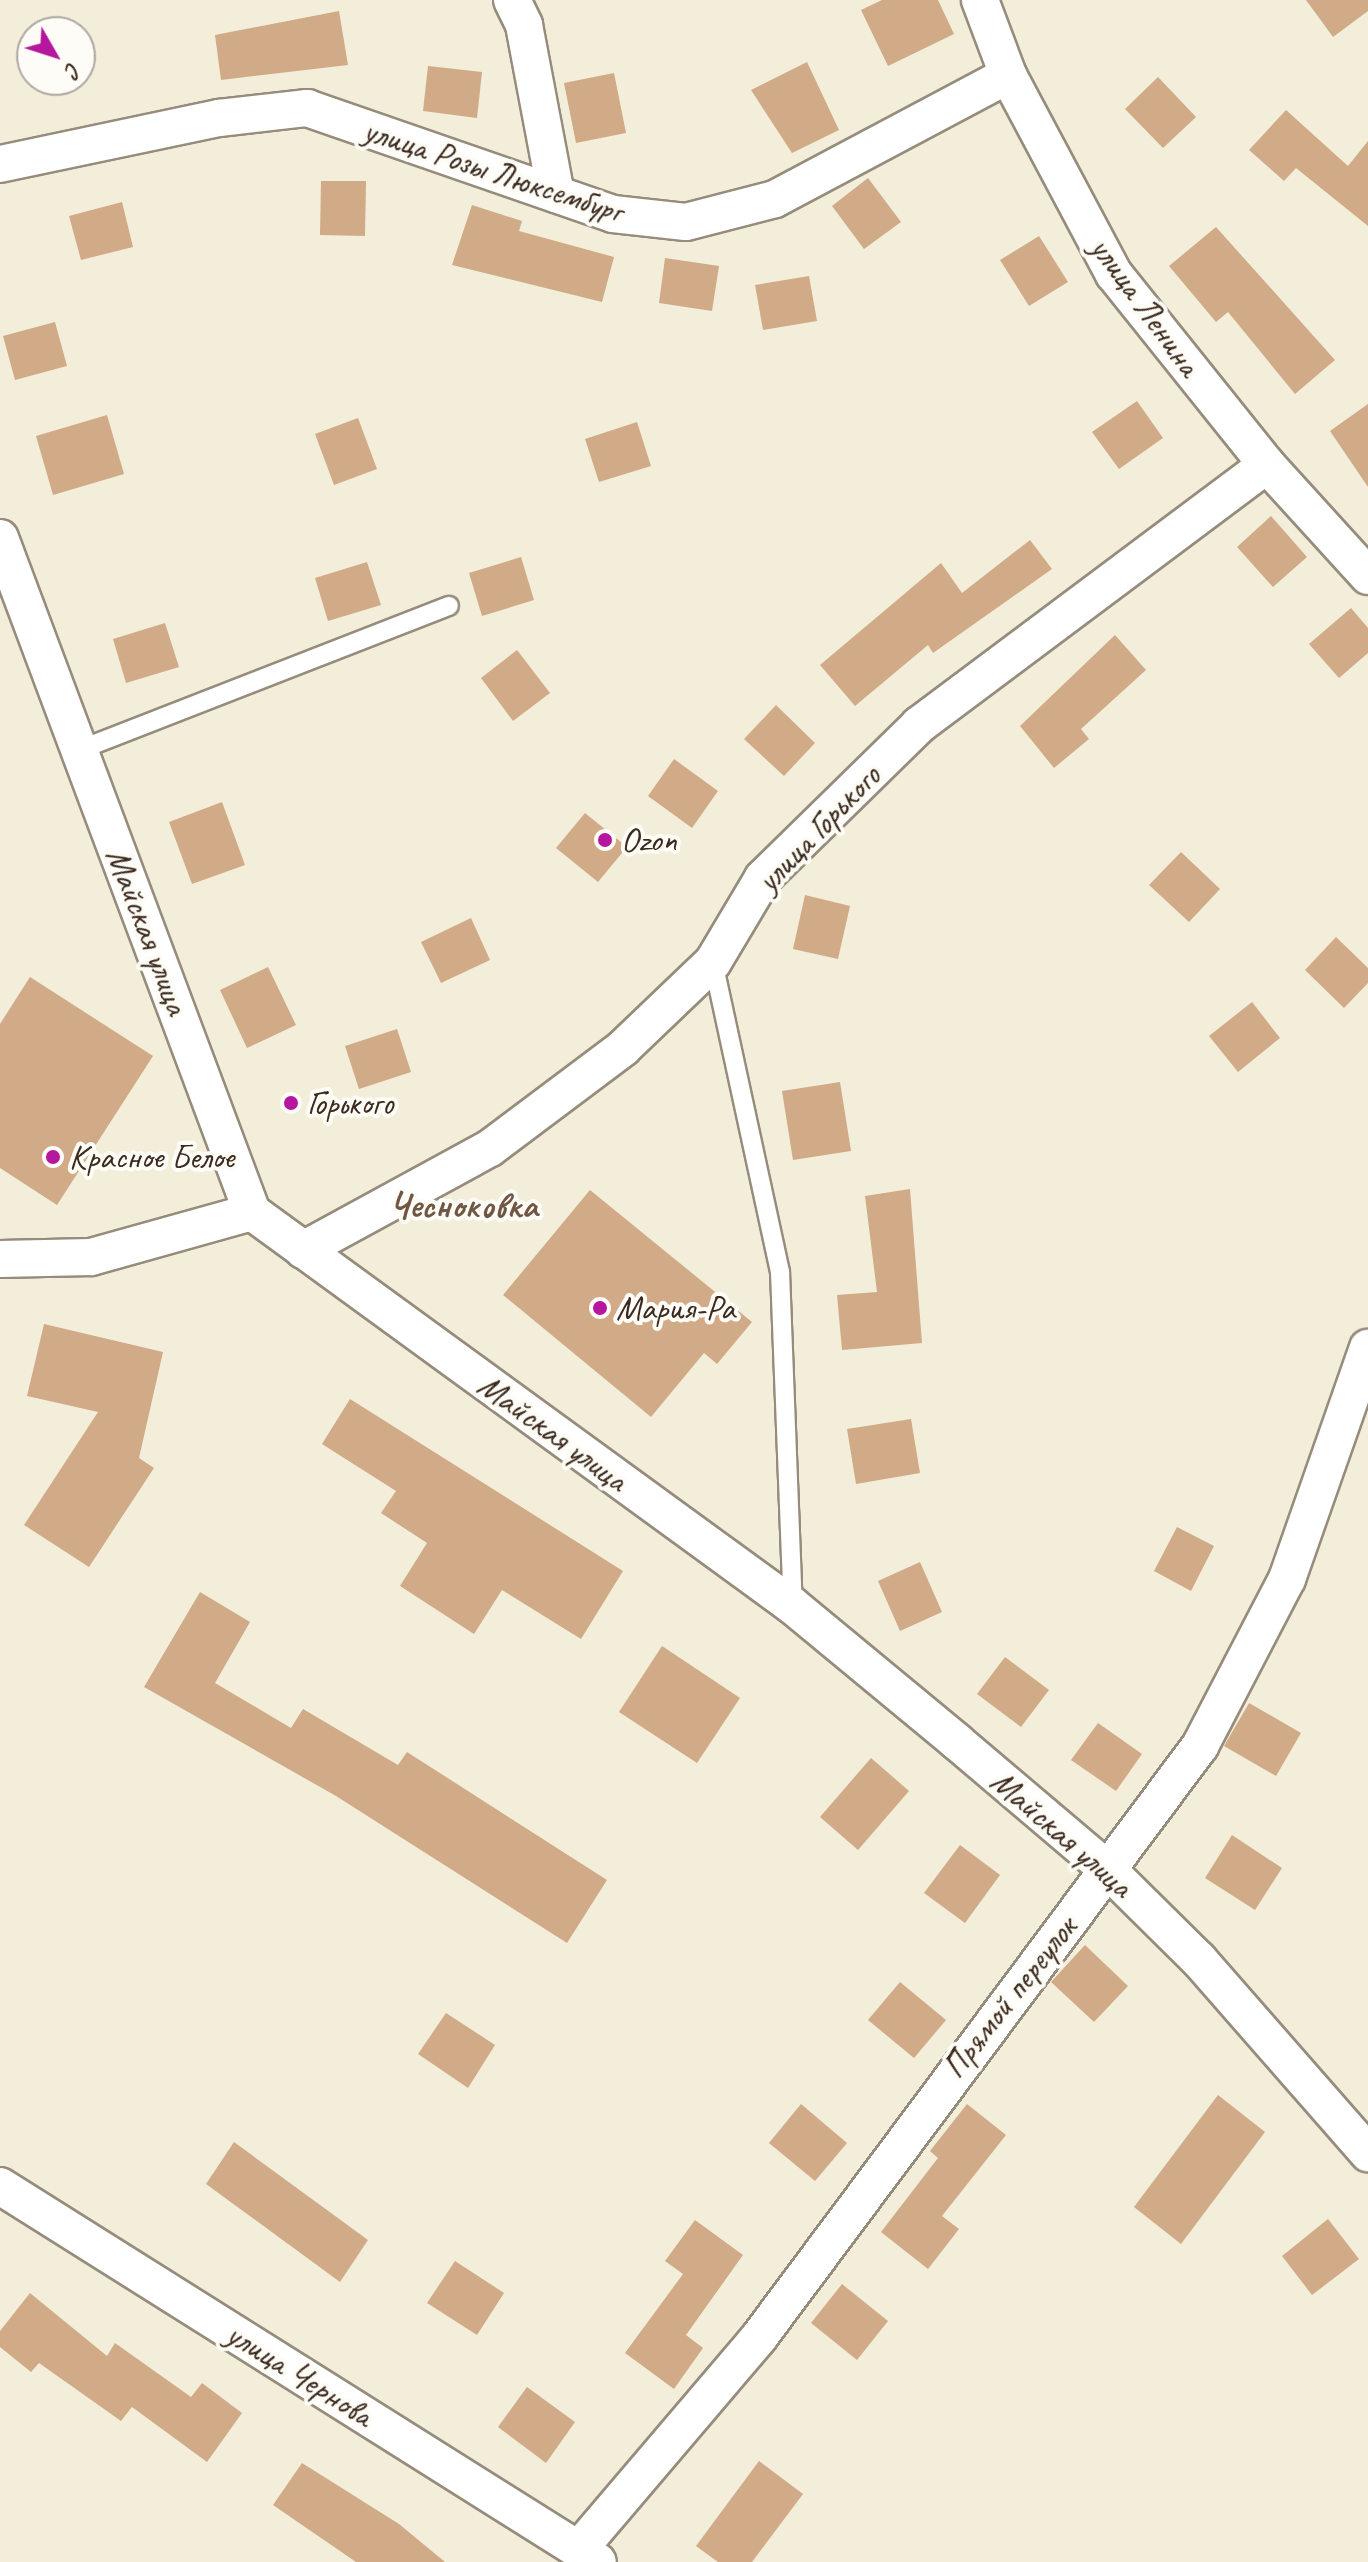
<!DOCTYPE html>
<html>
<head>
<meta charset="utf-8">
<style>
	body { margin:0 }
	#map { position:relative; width:1368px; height:2562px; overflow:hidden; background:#f2eed9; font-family:Caveat,sans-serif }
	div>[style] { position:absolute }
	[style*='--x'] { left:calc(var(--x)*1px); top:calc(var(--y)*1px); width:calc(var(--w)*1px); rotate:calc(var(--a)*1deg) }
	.building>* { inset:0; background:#d1aa88 }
	.roads { filter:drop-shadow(2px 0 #968c7c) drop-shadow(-2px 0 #968c7c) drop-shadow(0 2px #968c7c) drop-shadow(0 -2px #968c7c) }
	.service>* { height:18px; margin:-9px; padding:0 9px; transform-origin:9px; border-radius:9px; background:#fff }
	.minor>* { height:36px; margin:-18px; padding:0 18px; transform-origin:18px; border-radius:18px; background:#fff }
	.dots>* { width:22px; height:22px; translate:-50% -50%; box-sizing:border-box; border:4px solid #fdfcf7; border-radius:50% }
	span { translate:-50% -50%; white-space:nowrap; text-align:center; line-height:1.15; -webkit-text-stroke:8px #fdfcf7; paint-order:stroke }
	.street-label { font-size:34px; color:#3b2a1e }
	.poi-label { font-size:34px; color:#3b2a1e }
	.left { translate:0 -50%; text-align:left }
	.neighbourhood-label { font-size:36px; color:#705743; font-weight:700 }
	.north { position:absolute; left:16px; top:16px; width:80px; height:80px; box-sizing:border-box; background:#fdfcf7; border:2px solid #afa8a0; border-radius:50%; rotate:129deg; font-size:22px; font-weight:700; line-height:32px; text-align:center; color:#3b2a1e }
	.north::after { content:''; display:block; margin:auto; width:28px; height:36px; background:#b5179e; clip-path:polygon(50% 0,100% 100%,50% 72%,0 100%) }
</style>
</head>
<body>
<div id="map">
	<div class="building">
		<i style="clip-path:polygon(882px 0,938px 0,954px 34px,888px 66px,861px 10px)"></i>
		<i style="clip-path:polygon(1306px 0,1368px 0,1368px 11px,1333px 37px)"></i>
		<i style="clip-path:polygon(339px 11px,348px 65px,221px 80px,215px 35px)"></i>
		<i style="clip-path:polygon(807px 62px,839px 130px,792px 153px,751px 90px)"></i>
		<i style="clip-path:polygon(428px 66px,482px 72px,477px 118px,423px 111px)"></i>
		<i style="clip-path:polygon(614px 73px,626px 133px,576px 143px,564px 83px)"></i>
		<i style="clip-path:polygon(1158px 77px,1196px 117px,1163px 148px,1125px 109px)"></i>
		<i style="clip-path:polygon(1286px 110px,1348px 166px,1368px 141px,1368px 226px,1296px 168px,1284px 181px,1249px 150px)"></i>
		<i style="clip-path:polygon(868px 178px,901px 222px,864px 249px,832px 206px)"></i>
		<i style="clip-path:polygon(321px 181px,366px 181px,365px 236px,320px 235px)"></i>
		<i style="clip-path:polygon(122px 202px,133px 247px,81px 260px,69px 216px)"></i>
		<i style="clip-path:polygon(472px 205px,522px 221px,519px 231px,614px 257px,602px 302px,452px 265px)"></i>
		<i style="clip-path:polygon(1216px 227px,1335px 360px,1295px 394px,1228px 312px,1216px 322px,1169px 266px)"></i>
		<i style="clip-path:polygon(1039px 236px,1068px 282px,1029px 306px,1000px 260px)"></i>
		<i style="clip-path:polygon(665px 258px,719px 266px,712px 311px,659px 303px)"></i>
		<i style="clip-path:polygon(809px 276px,817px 321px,763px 330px,755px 285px)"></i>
		<i style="clip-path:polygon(55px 322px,67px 366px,15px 380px,3px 336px)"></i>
		<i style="clip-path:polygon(1137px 401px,1163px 438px,1119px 469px,1092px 432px)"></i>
		<i style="clip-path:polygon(1368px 404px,1368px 487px,1330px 431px)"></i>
		<i style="clip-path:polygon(107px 415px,124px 474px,53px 495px,36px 436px)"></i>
		<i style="clip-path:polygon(358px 418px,377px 469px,334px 485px,315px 434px)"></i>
		<i style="clip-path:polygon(637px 422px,651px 466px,599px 482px,585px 439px)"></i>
		<i style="clip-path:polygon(1271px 516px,1307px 557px,1273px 587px,1237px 547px)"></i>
		<i style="clip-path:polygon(1030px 540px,1052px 569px,933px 653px,928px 645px,855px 706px,820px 665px,941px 563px,962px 593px)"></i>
		<i style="clip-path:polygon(521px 557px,534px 600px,482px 616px,469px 573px)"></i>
		<i style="clip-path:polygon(367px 562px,381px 605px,328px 621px,315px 578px)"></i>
		<i style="clip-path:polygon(1351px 608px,1368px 628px,1368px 653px,1339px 678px,1309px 644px)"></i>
		<i style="clip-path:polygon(165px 623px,179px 667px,126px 683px,113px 639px)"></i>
		<i style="clip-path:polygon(1115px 635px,1146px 670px,1081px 729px,1089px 739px,1054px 768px,1020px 726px)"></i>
		<i style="clip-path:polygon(517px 650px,550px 693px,513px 721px,481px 678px)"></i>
		<i style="clip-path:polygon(776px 705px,815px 743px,784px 776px,744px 739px)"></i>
		<i style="clip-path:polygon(674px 759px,718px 791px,692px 828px,648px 796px)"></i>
		<i style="clip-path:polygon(222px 802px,245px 865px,192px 884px,169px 822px)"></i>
		<i style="clip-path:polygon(585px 813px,627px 847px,598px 882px,556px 848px)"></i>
		<i style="clip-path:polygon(1181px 852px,1220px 889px,1189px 922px,1149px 885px)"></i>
		<i style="clip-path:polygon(805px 895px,850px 906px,838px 959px,793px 949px)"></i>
		<i style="clip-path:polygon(471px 918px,490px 960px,441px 983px,421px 942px)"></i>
		<i style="clip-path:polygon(1336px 937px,1368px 968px,1368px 983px,1344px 1008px,1305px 970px)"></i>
		<i style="clip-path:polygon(268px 967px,296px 1025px,247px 1048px,220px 990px)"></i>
		<i style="clip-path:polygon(30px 977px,153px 1056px,57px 1205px,0 1168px,0 1024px)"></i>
		<i style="clip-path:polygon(1252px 1002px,1280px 1038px,1238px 1072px,1209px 1036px)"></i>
		<i style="clip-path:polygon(397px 1029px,411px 1072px,359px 1089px,345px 1046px)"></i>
		<i style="clip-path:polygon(840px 1082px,851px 1151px,793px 1160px,782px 1091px)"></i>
		<i style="clip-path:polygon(910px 1189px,922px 1343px,842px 1350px,837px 1295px,877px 1292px,865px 1196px)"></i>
		<i style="clip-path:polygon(590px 1190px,752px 1322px,717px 1364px,704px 1353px,651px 1417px,503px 1295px)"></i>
		<i style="clip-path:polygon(44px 1324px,163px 1352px,139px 1458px,154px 1468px,89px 1567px,24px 1525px,98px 1412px,27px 1396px)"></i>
		<i style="clip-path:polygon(350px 1399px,623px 1571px,581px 1639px,502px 1590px,474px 1634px,400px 1586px,427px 1543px,381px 1513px,396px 1491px,322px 1444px)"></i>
		<i style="clip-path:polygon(911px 1419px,920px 1473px,856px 1484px,847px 1429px)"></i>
		<i style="clip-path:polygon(1177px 1527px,1214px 1546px,1191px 1591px,1154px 1571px)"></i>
		<i style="clip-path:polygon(920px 1562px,942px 1612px,900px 1631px,878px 1581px)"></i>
		<i style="clip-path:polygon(200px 1592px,250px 1622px,215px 1683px,291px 1728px,303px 1709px,398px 1765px,407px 1752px,607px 1880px,567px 1943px,336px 1796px,144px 1687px)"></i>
		<i style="clip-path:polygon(662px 1646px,740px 1698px,697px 1763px,619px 1712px)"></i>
		<i style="clip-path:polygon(1005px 1657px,1049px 1690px,1021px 1727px,977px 1694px)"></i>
		<i style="clip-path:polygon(1249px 1703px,1301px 1733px,1276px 1776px,1224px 1746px)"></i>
		<i style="clip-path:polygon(1098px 1723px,1142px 1754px,1116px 1791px,1071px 1760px)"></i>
		<i style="clip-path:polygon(871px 1758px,909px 1791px,858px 1850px,820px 1817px)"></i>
		<i style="clip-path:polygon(1232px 1835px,1282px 1868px,1255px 1910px,1205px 1878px)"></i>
		<i style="clip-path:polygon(960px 1845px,1000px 1875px,965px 1923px,924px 1893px)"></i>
		<i style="clip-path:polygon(1085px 1945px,1128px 1986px,1094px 2022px,1051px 1982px)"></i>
		<i style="clip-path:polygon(900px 1982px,946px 2020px,914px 2058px,868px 2020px)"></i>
		<i style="clip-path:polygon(446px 2013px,495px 2045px,468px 2088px,418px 2054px)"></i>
		<i style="clip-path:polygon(1218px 2095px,1265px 2132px,1181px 2244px,1134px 2207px)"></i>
		<i style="clip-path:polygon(801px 2104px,847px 2143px,815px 2181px,769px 2143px)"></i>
		<i style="clip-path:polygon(967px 2104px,1006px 2135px,942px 2216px,959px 2229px,928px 2269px,881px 2232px,938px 2158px,930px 2151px)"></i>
		<i style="clip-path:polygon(234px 2142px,368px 2240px,340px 2282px,206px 2184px)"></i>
		<i style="clip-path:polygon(1328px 2219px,1359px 2259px,1312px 2295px,1282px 2256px)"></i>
		<i style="clip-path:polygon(695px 2220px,743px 2255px,686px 2335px,703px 2348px,674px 2389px,625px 2353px,683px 2274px,665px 2261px)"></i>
		<i style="clip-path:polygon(455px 2261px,504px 2293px,477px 2335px,427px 2303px)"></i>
		<i style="clip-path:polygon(842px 2284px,888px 2321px,857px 2360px,811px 2323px)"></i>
		<i style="clip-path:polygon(30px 2293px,107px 2356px,115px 2343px,191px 2397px,202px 2383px,242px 2413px,207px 2462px,132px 2407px,121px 2421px,39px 2363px,31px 2372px,0 2347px,0 2331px)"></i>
		<i style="clip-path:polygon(527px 2387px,575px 2422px,546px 2463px,498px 2427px)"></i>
		<i style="clip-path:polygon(759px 2461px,803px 2494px,752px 2562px,718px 2562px,696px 2546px)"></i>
		<i style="clip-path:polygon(302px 2463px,399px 2524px,445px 2562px,356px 2562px,273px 2505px)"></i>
	</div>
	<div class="roads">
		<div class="service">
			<i style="--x:79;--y:750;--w:397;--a:-21.3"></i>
			<i style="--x:713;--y:962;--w:317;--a:77.8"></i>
			<i style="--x:780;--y:1272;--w:334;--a:87.8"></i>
		</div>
		<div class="minor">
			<i style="--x:512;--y:0;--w:28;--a:64"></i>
			<i style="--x:524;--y:25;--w:172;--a:79.3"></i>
			<i style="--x:980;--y:0;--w:80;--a:69.5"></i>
			<i style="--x:1008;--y:75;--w:225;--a:62"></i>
			<i style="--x:1114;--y:274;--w:245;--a:51.3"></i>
			<i style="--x:1267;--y:465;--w:150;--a:47.7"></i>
			<i style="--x:0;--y:164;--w:224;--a:-11.9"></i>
			<i style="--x:219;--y:118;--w:89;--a:-6.5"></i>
			<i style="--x:307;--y:108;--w:324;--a:19.1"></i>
			<i style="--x:613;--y:214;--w:73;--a:6.3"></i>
			<i style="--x:686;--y:222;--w:92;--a:-14.5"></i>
			<i style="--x:775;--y:199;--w:264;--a:-28"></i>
			<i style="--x:0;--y:538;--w:720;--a:69.5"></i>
			<i style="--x:252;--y:1212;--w:669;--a:36.07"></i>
			<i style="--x:793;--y:1606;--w:212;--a:39.6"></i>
			<i style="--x:956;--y:1741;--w:198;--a:40.3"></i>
			<i style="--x:1107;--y:1869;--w:129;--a:44.7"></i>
			<i style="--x:1199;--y:1960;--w:257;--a:48.8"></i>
			<i style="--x:303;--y:1250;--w:213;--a:-28.6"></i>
			<i style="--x:490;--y:1148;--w:166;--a:-36.9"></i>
			<i style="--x:623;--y:1048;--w:124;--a:-43.7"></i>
			<i style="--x:713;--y:962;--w:98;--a:-59.2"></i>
			<i style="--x:763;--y:878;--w:219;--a:-44.4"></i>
			<i style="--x:919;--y:725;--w:434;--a:-36.8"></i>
			<i style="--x:0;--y:1259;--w:91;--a:-1.3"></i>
			<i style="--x:91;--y:1257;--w:167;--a:-15.6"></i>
			<i style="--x:0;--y:2186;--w:706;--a:32.16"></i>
			<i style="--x:579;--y:2549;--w:280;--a:-49.6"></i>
			<i style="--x:760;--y:2336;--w:736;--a:-53.29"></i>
			<i style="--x:1200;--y:1746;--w:188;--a:-62.5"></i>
			<i style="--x:1287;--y:1579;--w:245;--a:-70.7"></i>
		</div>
	</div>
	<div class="dots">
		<i style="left:605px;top:840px;background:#b5179e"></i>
		<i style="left:291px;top:1103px;background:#b5179e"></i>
		<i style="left:53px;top:1157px;background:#b5179e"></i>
		<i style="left:600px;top:1308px;background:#b5179e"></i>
	</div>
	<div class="street-label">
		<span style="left:493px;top:170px;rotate:18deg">улица Розы Люксембург</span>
		<span style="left:1146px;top:306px;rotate:54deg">улица Ленина</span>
		<span style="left:818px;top:828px;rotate:-46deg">улица Горького</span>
		<span style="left:148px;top:931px;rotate:69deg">Майская улица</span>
		<span style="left:553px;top:1432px;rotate:36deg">Майская улица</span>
		<span style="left:1062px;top:1833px;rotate:41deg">Майская улица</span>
		<span style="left:1009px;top:1997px;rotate:-52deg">Прямой переулок</span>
		<span style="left:300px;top:2374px;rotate:32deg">улица Чернова</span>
	</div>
	<div class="poi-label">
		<span class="left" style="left:621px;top:840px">Ozon</span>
		<span class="left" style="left:307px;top:1103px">Горького</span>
		<span class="left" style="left:69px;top:1157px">Красное Белое</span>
		<span class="left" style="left:616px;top:1308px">Мария-Ра</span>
	</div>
	<div class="neighbourhood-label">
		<span style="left:463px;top:1206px">Чесноковка</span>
	</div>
	<div class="north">С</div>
</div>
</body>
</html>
